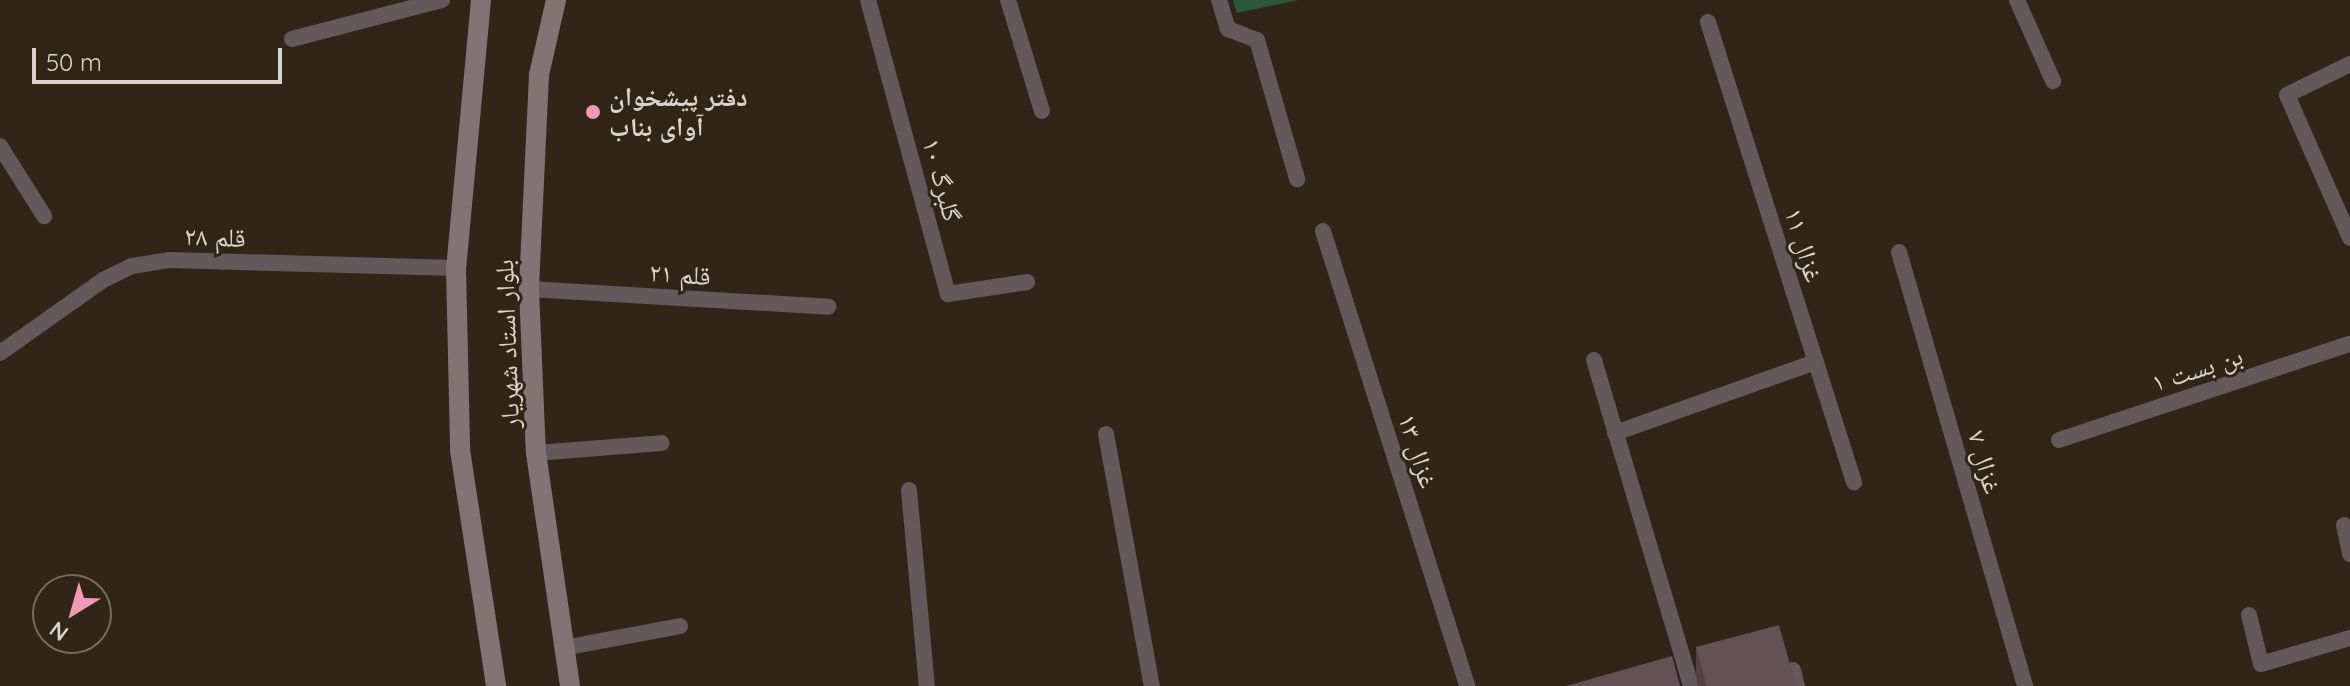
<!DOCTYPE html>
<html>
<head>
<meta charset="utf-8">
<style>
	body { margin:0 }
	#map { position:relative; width:2350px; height:686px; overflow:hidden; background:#312517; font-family:Quicksand,"Noto Naskh Arabic",sans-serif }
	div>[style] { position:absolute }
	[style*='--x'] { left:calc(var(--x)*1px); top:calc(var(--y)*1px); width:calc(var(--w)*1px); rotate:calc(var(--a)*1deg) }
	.green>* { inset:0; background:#2d573b }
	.lane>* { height:16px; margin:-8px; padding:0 8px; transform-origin:8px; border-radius:8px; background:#63585a }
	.secondary>* { height:20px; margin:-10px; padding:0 10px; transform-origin:10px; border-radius:10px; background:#847375 }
	.wall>* { inset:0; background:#544148 }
	.building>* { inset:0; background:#635156 }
	.dots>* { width:22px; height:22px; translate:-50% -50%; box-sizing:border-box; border:4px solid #312517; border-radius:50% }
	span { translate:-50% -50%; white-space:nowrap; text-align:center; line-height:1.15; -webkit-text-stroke:6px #312517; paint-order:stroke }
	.poi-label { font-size:26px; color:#dbd3ca; font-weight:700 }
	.left { translate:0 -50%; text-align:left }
	.street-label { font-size:26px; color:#dbd3ca }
	.north { position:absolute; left:32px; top:574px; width:80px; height:80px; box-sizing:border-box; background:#312517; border:2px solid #756b5f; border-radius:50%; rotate:217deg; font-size:22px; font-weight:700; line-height:32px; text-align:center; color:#dbd3ca }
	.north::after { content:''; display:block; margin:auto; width:28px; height:36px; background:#f09ab7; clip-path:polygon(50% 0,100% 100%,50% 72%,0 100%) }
	.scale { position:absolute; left:32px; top:48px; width:250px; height:36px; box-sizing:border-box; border:4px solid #dbd3ca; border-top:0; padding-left:10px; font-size:24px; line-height:28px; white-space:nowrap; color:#dbd3ca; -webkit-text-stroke:6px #312517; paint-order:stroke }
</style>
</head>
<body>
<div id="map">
	<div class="green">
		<i style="clip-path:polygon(1233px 0,1298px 0,1237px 13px)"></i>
	</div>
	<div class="lane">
		<i style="--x:868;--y:0;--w:305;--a:74.8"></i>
		<i style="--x:948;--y:294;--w:80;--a:-8.6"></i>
		<i style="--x:1008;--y:0;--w:116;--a:73"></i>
		<i style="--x:1219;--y:0;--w:30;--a:73"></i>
		<i style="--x:1228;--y:29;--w:31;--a:21"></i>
		<i style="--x:1257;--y:40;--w:145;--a:73.9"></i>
		<i style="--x:2017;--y:0;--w:89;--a:66"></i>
		<i style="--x:1708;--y:22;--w:483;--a:72.4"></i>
		<i style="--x:292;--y:39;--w:155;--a:-14.6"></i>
		<i style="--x:2350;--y:64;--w:70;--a:153.8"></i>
		<i style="--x:2287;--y:95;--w:156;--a:66.2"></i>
		<i style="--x:0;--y:146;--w:83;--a:57.8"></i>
		<i style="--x:1323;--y:231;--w:477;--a:72.4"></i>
		<i style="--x:1899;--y:252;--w:452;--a:73.8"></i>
		<i style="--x:529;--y:289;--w:300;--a:3.4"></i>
		<i style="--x:0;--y:353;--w:126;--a:-35.3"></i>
		<i style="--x:103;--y:280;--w:32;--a:-26"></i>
		<i style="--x:132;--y:266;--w:37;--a:-9"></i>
		<i style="--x:169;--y:260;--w:287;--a:1.6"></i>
		<i style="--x:1594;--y:360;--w:340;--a:73.4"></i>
		<i style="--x:1615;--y:433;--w:213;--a:-19.5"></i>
		<i style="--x:1106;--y:434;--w:256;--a:79.7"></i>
		<i style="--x:2059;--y:440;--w:306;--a:-18.3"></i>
		<i style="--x:536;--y:453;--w:126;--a:-4.5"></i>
		<i style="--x:909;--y:490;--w:197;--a:84.8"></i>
		<i style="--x:2344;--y:525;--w:30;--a:78"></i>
		<i style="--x:2249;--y:615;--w:50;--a:76.2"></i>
		<i style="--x:2261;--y:664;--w:93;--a:-16.3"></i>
		<i style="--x:563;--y:648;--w:119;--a:-10.6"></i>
		<i style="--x:1793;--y:670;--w:16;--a:76"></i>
	</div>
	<div class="secondary">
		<i style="--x:481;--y:0;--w:269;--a:95.3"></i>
		<i style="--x:456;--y:268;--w:182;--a:88.7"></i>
		<i style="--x:460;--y:450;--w:239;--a:81.3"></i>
		<i style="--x:556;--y:0;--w:77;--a:102.8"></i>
		<i style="--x:539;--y:75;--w:214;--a:92.7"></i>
		<i style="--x:529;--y:289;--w:164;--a:87.6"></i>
		<i style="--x:536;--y:453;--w:235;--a:81.7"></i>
	</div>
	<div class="wall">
		<i style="clip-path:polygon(1696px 647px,1796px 686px,1698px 686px,1696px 677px)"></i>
	</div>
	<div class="building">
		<i style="clip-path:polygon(1779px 625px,1796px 686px,1707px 686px,1696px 647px)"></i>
		<i style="clip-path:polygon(1672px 656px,1680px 686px,1566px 686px)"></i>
	</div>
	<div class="dots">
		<i style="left:593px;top:112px;background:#f09ab7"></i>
	</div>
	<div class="poi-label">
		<span class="left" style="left:609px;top:112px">دفتر پیشخوان<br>آوای بناب</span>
	</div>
	<div class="street-label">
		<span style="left:942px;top:180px;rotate:75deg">گلبرگ ۱۰</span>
		<span style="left:215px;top:237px;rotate:2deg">قلم ۲۸</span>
		<span style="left:1804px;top:245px;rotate:73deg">غزال ۱۱</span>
		<span style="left:680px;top:274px;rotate:4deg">قلم ۲۱</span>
		<span style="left:507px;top:344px;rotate:-92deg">بلوار استاد شهریار</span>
		<span style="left:2197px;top:369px;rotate:-18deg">بن بست ۱</span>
		<span style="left:1418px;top:451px;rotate:72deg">غزال ۱۳</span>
		<span style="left:1985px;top:462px;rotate:74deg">غزال ۷</span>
	</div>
	<div class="north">N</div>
	<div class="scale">50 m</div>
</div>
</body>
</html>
